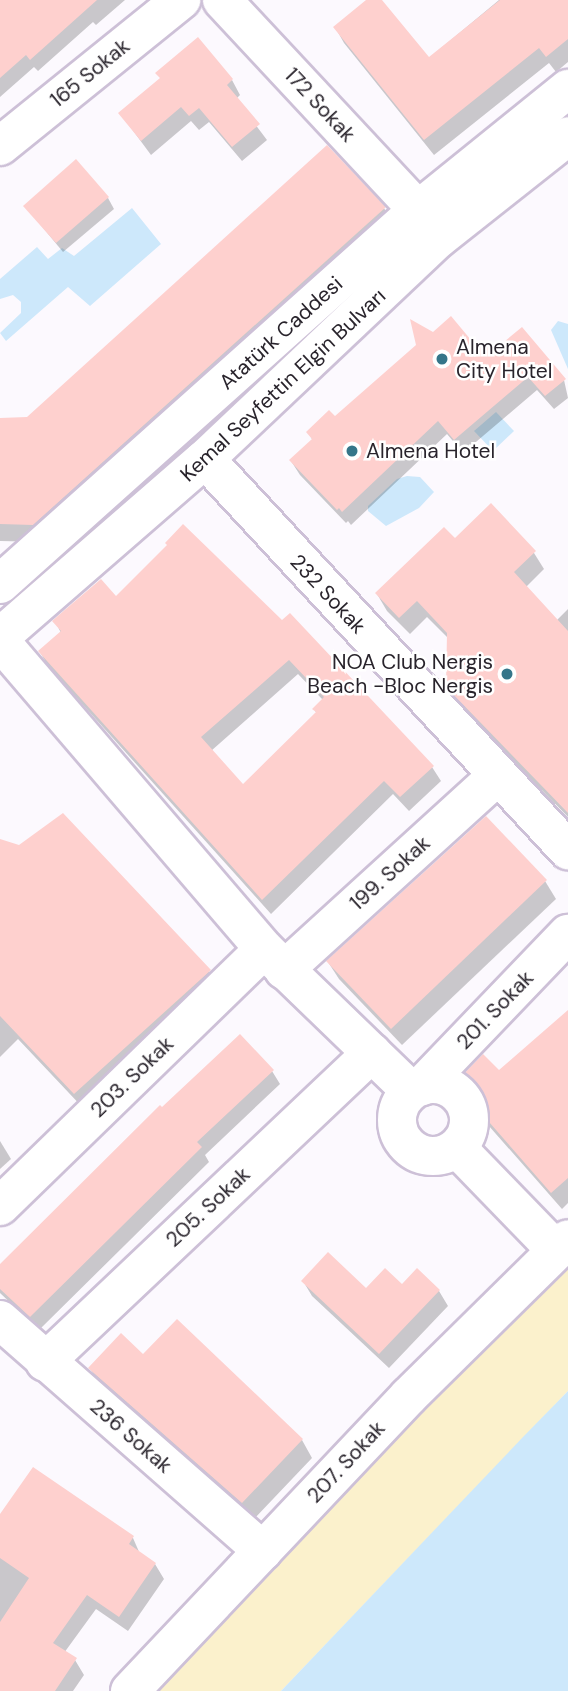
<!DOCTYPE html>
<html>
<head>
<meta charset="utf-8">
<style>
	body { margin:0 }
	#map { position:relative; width:568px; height:1691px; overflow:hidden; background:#fcf9fe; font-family:"DM Sans",sans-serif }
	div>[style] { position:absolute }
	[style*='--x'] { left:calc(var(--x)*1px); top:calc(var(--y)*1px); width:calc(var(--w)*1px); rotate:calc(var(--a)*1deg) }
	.sand>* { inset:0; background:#fbf1cc }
	.water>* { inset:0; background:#cde8fb }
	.shadow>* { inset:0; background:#0003 }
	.building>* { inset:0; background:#fed0ce }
	.roads { filter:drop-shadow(2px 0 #cdc0d7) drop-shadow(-2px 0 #cdc0d7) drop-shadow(0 2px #cdc0d7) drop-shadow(0 -2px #cdc0d7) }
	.minor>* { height:38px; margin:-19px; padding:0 19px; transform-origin:19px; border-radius:19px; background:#fff }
	.minor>.ring { margin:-19px; padding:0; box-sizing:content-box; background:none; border:38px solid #fff; border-radius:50% }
	.major>* { height:38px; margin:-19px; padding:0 19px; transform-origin:19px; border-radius:19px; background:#fff }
	.dots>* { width:19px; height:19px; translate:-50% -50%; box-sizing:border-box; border:4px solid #fff; border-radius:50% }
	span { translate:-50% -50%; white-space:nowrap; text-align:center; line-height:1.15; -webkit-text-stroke:5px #fff; paint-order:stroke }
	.street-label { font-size:21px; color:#29242c }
	.poi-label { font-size:21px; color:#29242c }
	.left { translate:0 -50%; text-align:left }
	.right { translate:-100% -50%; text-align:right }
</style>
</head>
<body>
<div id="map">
	<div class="sand">
		<i style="clip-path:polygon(568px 1239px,568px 1391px,281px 1691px,130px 1691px)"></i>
	</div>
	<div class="water">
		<i style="clip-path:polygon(132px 208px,161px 244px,90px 306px,68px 287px,6px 341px,0 333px,21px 313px,21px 302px,13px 295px,0 299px,0 279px,37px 247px,48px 259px,62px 248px,74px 256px)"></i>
		<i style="clip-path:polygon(558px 321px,568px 324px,568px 369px,551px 330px)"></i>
		<i style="clip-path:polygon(496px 412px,514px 431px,493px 451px,474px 431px)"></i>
		<i style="clip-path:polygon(407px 476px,420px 477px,434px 492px,419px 508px,386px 526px,368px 511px,368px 506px,397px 479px)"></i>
		<i style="clip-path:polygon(568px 1391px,568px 1691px,281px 1691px,523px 1437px)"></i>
	</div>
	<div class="shadow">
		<i style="clip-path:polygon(3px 0,125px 0,96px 25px,93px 22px,38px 71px,34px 67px,0 97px,0 3px)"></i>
		<i style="clip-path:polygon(369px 0,380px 0,428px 59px,499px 0,568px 0,568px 62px,556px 72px,549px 63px,434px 155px,344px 43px,335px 27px)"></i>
		<i style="clip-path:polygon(232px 80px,240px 95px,236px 99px,267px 140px,242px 161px,209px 122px,199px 130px,191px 121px,151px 155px,120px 113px)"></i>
		<i style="clip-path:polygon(108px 198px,114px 209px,63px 252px,25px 206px)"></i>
		<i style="clip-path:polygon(384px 208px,394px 226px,44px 542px,0 541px,0 420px,28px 419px)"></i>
		<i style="clip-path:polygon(434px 334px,564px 380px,568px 398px,554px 409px,537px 390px,463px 453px,447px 434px,351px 525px,348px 521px,346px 523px,300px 475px,291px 461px,313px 441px,308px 432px,335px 419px)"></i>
		<i style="clip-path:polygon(491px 506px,534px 553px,544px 569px,526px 587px,556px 621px,568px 609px,568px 817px,458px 704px,448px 686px,449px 639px,427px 617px,410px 634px,387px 611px,377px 594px,455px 540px)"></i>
		<i style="clip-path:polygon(evenodd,168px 547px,432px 767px,441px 781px,409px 811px,393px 794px,271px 914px,48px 666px,40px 652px,61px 633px,55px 621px,116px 599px,168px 547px,298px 674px,323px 700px,314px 709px,317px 714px,243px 786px,211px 751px,298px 674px)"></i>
		<i style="clip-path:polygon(0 841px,209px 971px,219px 989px,85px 1110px,18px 1039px,0 1057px)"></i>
		<i style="clip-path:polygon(545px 881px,556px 899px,402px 1045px,339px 979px,328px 962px)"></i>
		<i style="clip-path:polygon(568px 1013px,568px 1203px,562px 1209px,467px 1101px,457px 1084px,499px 1073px)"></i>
		<i style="clip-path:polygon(272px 1071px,280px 1084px,205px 1155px,209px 1162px,39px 1330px,0 1293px,0 1266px,162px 1109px)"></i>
		<i style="clip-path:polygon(0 1141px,11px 1159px,0 1169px)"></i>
		<i style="clip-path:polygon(303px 1281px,366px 1291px,402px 1287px,439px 1291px,448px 1306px,389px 1368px,312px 1296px)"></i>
		<i style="clip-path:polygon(177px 1322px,302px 1440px,312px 1458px,253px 1520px,100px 1386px,90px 1368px,143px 1357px)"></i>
		<i style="clip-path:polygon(0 1517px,133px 1538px,140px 1554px,155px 1564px,164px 1579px,128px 1631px,96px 1609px,64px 1653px,75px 1660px,84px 1675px,73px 1691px,0 1691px)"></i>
	</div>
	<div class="building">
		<i style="clip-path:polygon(0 0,97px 0,30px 60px,26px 55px,0 78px)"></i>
		<i style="clip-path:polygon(366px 0,382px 0,429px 57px,500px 0,568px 0,568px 39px,546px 57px,539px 48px,424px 140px,333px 27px)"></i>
		<i style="clip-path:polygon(198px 37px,233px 79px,227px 85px,260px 124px,232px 147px,199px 108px,189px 116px,181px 107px,141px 141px,118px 113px,160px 78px,155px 73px)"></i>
		<i style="clip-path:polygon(327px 145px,386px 207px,33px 525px,0 524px,0 418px,27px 417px)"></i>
		<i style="clip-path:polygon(76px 159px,109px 197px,56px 243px,23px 206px)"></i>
		<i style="clip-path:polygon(451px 316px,476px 346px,499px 346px,522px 327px,566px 379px,545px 396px,528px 377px,454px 440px,438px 421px,342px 512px,339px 508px,337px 510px,289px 460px,312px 439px,306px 432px,329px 410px,335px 416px,416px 345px,410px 319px,433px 332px)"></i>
		<i style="clip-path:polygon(491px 503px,536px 551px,514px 572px,568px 631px,568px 813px,446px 687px,447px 633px,417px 601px,399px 618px,375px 593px,444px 527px,455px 538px)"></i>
		<i style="clip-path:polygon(evenodd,183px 524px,282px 620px,290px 613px,434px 766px,400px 797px,384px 781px,262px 900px,38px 651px,61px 631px,52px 621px,67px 608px,101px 579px,116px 596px,167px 545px,165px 543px,183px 524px,289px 660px,324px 697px,312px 709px,316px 712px,243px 784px,201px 737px,289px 660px)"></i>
		<i style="clip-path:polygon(63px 813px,211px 970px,74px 1094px,0 1016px,0 839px,19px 845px)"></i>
		<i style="clip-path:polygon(486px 816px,547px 880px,391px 1029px,326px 961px)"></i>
		<i style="clip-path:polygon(568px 1010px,568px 1178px,551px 1193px,455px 1083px,483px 1054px,499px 1070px)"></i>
		<i style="clip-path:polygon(240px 1034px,274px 1070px,197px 1142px,202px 1147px,30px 1317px,0 1289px,0 1264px,160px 1105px,162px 1107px)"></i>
		<i style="clip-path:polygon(328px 1252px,366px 1288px,385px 1268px,402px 1284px,417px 1268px,440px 1290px,379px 1354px,301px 1281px)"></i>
		<i style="clip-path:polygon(177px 1319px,303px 1439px,242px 1503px,88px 1368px,121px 1333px,143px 1354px)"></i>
		<i style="clip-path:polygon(33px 1467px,134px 1536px,129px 1544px,156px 1563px,119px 1617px,87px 1595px,53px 1643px,77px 1658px,55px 1691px,0 1691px,0 1622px,29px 1578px,0 1558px,0 1514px)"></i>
	</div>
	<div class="roads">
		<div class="minor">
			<i style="--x:222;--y:0;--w:287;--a:47"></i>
			<i style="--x:0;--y:146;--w:233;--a:-38.9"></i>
			<i style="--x:205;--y:459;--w:534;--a:47.13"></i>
			<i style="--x:0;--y:641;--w:406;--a:49.4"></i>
			<i style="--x:264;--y:949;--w:204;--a:44"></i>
			<i style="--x:284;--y:970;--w:288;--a:-42.3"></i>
			<i class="ring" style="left:397px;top:1084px;width:34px;height:34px"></i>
			<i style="--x:422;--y:1086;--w:211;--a:-46.2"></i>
			<i style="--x:457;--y:1148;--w:142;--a:45.9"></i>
			<i style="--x:0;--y:1206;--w:368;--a:-44.2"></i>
			<i style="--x:0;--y:1320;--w:350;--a:41.3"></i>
			<i style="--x:45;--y:1362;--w:450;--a:-43.4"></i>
			<i style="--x:130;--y:1691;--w:406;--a:-46.6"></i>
			<i style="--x:409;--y:1396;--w:223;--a:-44.6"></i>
		</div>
		<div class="major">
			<i style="--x:0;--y:584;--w:561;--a:-41.82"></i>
			<i style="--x:418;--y:210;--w:193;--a:-38.9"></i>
			<i style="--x:0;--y:637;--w:271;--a:-41"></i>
			<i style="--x:205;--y:459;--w:322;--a:-43.4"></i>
			<i style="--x:439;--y:238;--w:164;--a:-38.3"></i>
		</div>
	</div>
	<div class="dots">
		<i style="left:442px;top:359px;background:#357589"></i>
		<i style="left:352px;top:451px;background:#357589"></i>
		<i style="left:507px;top:674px;background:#357589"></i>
	</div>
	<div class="street-label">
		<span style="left:90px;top:73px;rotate:-39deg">165 Sokak</span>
		<span style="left:320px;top:105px;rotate:47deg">172 Sokak</span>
		<span style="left:281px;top:333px;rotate:-42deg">Atatürk Caddesi</span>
		<span style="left:283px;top:385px;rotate:-43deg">Kemal Seyfettin Elgin Bulvarı</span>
		<span style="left:328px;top:594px;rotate:47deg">232 Sokak</span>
		<span style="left:390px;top:873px;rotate:-42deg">199. Sokak</span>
		<span style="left:495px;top:1010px;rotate:-46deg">201. Sokak</span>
		<span style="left:132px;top:1077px;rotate:-44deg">203. Sokak</span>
		<span style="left:208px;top:1207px;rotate:-43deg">205. Sokak</span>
		<span style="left:131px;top:1436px;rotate:41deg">236 Sokak</span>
		<span style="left:346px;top:1462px;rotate:-47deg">207. Sokak</span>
	</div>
	<div class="poi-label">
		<span class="left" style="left:456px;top:359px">Almena<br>City Hotel</span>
		<span class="left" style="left:366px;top:451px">Almena Hotel</span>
		<span class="right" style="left:493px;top:674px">NOA Club Nergis<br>Beach -Bloc Nergis</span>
	</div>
</div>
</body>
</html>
